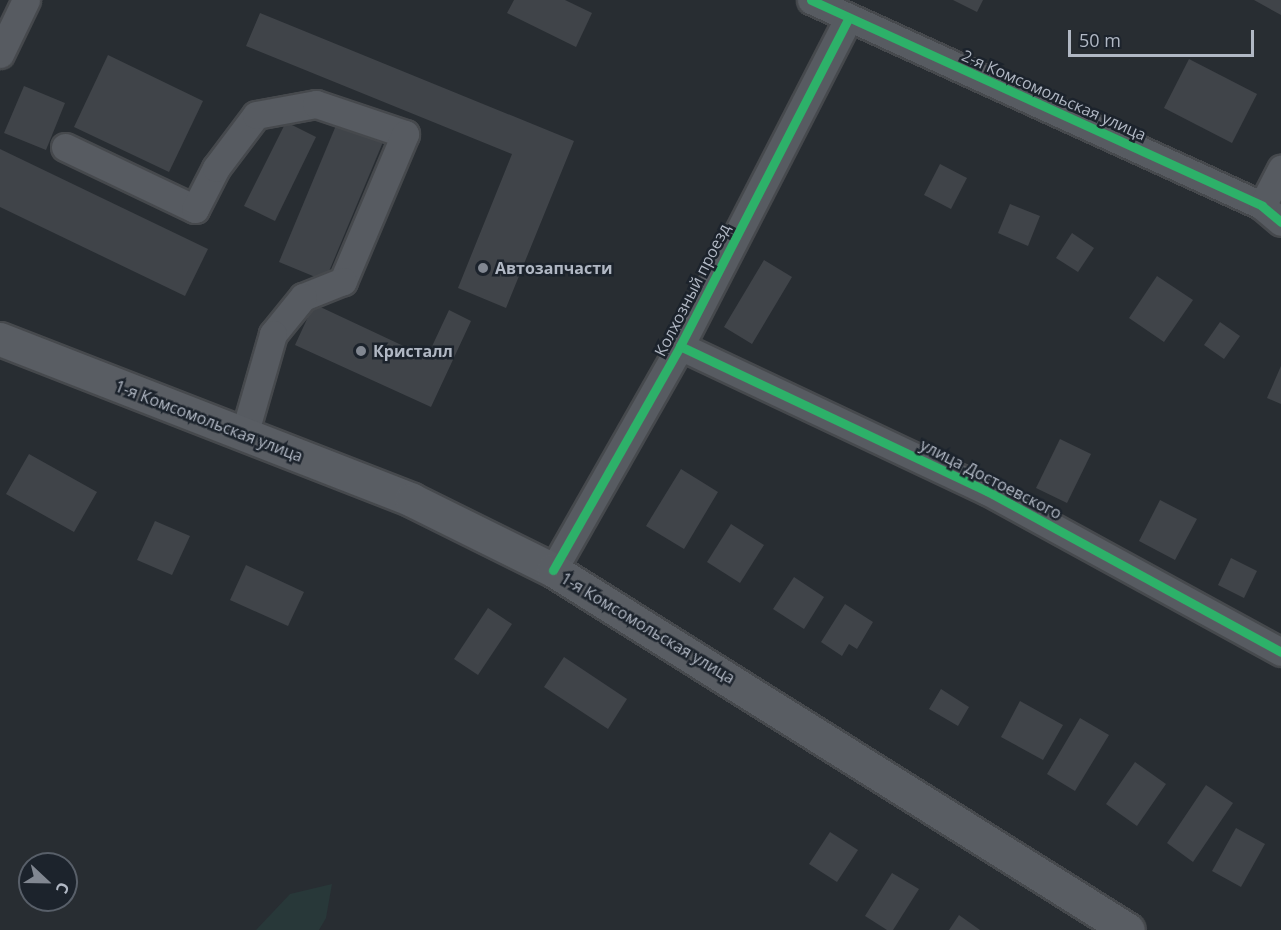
<!DOCTYPE html>
<html>
<head>
<meta charset="utf-8">
<style>
	body { margin:0 }
	#map { position:relative; width:1281px; height:930px; overflow:hidden; background:#282d32; font-family:"Open Sans",sans-serif }
	div>[style] { position:absolute }
	[style*='--x'] { left:calc(var(--x)*1px); top:calc(var(--y)*1px); width:calc(var(--w)*1px); rotate:calc(var(--a)*1deg) }
	.green>* { inset:0; background:#283839 }
	.building>* { inset:0; background:#404449 }
	.roads { filter:drop-shadow(2px 0 #46494d) drop-shadow(-2px 0 #46494d) drop-shadow(0 2px #46494d) drop-shadow(0 -2px #46494d) }
	.minor>* { height:27px; margin:-13.5px; padding:0 13.5px; transform-origin:13.5px; border-radius:13.5px; background:#575b61 }
	.major>* { height:33px; margin:-16.5px; padding:0 16.5px; transform-origin:16.5px; border-radius:16.5px; background:#595d63 }
	.cycleway>* { height:9px; margin:-4.5px; padding:0 4.5px; transform-origin:4.5px; border-radius:4.5px; background:#2db169 }
	.dots>* { width:16px; height:16px; translate:-50% -50%; box-sizing:border-box; border:3px solid #1c232c; border-radius:50% }
	span { translate:-50% -50%; white-space:nowrap; text-align:center; line-height:1.15; -webkit-text-stroke:5px #1c232c; paint-order:stroke }
	.street-label { font-size:16px; color:#b1b8c4 }
	.poi-label { font-size:16px; color:#b1b8c4; font-weight:700 }
	.left { translate:0 -50%; text-align:left }
	.north { position:absolute; left:18px; top:852px; width:60px; height:60px; box-sizing:border-box; background:#1c232c; border:2px solid #585f69; border-radius:50%; rotate:112deg; font-size:16px; font-weight:700; line-height:24px; text-align:center; color:#b1b8c4 }
	.north::after { content:''; display:block; margin:auto; width:21px; height:27px; background:#818791; clip-path:polygon(50% 0,100% 100%,50% 72%,0 100%) }
	.scale { position:absolute; left:1068px; top:30px; width:186px; height:27px; box-sizing:border-box; border:3px solid #b1b8c4; border-top:0; padding-left:8px; font-size:18px; line-height:21px; white-space:nowrap; color:#b1b8c4; -webkit-text-stroke:4px #1c232c; paint-order:stroke }
</style>
</head>
<body>
<div id="map">
	<div class="green">
		<i style="clip-path:polygon(332px 884px,326px 918px,319px 930px,256px 930px,290px 894px)"></i>
	</div>
	<div class="building">
		<i style="clip-path:polygon(514px 0,565px 0,592px 13px,576px 47px,507px 13px)"></i>
		<i style="clip-path:polygon(953px 0,983px 0,977px 12px)"></i>
		<i style="clip-path:polygon(1254px 0,1281px 0,1281px 15px)"></i>
		<i style="clip-path:polygon(260px 13px,574px 141px,506px 308px,458px 288px,512px 154px,246px 46px)"></i>
		<i style="clip-path:polygon(108px 55px,203px 101px,169px 172px,74px 127px)"></i>
		<i style="clip-path:polygon(1189px 59px,1257px 94px,1232px 143px,1164px 108px)"></i>
		<i style="clip-path:polygon(24px 86px,65px 103px,46px 150px,4px 133px)"></i>
		<i style="clip-path:polygon(286px 122px,316px 137px,275px 221px,244px 206px)"></i>
		<i style="clip-path:polygon(337px 123px,383px 142px,325px 281px,279px 262px)"></i>
		<i style="clip-path:polygon(0 149px,208px 249px,185px 296px,0 207px)"></i>
		<i style="clip-path:polygon(940px 164px,967px 178px,951px 209px,924px 195px)"></i>
		<i style="clip-path:polygon(1010px 204px,1040px 216px,1028px 246px,998px 233px)"></i>
		<i style="clip-path:polygon(1072px 233px,1094px 248px,1078px 272px,1056px 258px)"></i>
		<i style="clip-path:polygon(764px 260px,792px 277px,752px 344px,724px 327px)"></i>
		<i style="clip-path:polygon(1157px 276px,1193px 300px,1164px 342px,1129px 318px)"></i>
		<i style="clip-path:polygon(314px 304px,427px 357px,449px 310px,471px 321px,431px 407px,295px 345px)"></i>
		<i style="clip-path:polygon(1220px 322px,1240px 336px,1224px 359px,1204px 345px)"></i>
		<i style="clip-path:polygon(1281px 366px,1281px 404px,1267px 398px)"></i>
		<i style="clip-path:polygon(1060px 439px,1091px 454px,1067px 503px,1036px 488px)"></i>
		<i style="clip-path:polygon(29px 454px,97px 492px,74px 532px,6px 494px)"></i>
		<i style="clip-path:polygon(681px 469px,718px 492px,684px 549px,646px 526px)"></i>
		<i style="clip-path:polygon(1160px 500px,1197px 519px,1175px 560px,1139px 541px)"></i>
		<i style="clip-path:polygon(155px 521px,190px 536px,172px 575px,137px 560px)"></i>
		<i style="clip-path:polygon(731px 524px,764px 545px,740px 583px,707px 562px)"></i>
		<i style="clip-path:polygon(1231px 558px,1257px 571px,1244px 598px,1218px 585px)"></i>
		<i style="clip-path:polygon(246px 565px,304px 592px,288px 626px,230px 600px)"></i>
		<i style="clip-path:polygon(794px 577px,824px 597px,804px 629px,773px 609px)"></i>
		<i style="clip-path:polygon(845px 604px,873px 622px,857px 649px,849px 644px,842px 656px,821px 642px)"></i>
		<i style="clip-path:polygon(488px 608px,512px 624px,478px 675px,454px 659px)"></i>
		<i style="clip-path:polygon(564px 657px,627px 699px,608px 729px,544px 687px)"></i>
		<i style="clip-path:polygon(941px 689px,969px 707px,958px 726px,929px 709px)"></i>
		<i style="clip-path:polygon(1020px 701px,1063px 725px,1043px 760px,1001px 737px)"></i>
		<i style="clip-path:polygon(1080px 718px,1109px 735px,1075px 791px,1047px 774px)"></i>
		<i style="clip-path:polygon(1135px 762px,1166px 784px,1137px 826px,1106px 804px)"></i>
		<i style="clip-path:polygon(1206px 785px,1233px 803px,1193px 862px,1167px 843px)"></i>
		<i style="clip-path:polygon(1236px 828px,1265px 844px,1241px 887px,1212px 871px)"></i>
		<i style="clip-path:polygon(830px 832px,858px 850px,837px 882px,809px 864px)"></i>
		<i style="clip-path:polygon(892px 873px,919px 889px,893px 930px,887px 930px,865px 916px)"></i>
		<i style="clip-path:polygon(959px 915px,980px 930px,949px 930px)"></i>
	</div>
	<div class="roads">
		<div class="minor">
			<i style="--x:811;--y:0;--w:496;--a:24.5"></i>
			<i style="--x:1262;--y:206;--w:25;--a:40"></i>
			<i style="--x:0;--y:54;--w:60;--a:-64.3"></i>
			<i style="--x:65;--y:147;--w:144;--a:25.5"></i>
			<i style="--x:195;--y:209;--w:46;--a:-62.9"></i>
			<i style="--x:216;--y:168;--w:66;--a:-53"></i>
			<i style="--x:256;--y:115;--w:61;--a:-10.4"></i>
			<i style="--x:316;--y:104;--w:94;--a:18.6"></i>
			<i style="--x:405;--y:134;--w:160;--a:112.9"></i>
			<i style="--x:343;--y:281;--w:43;--a:158.2"></i>
			<i style="--x:303;--y:297;--w:48;--a:129"></i>
			<i style="--x:273;--y:334;--w:105;--a:106"></i>
			<i style="--x:1262;--y:206;--w:42;--a:-62.8"></i>
			<i style="--x:680;--y:346;--w:340;--a:25.3"></i>
			<i style="--x:987;--y:491;--w:335;--a:28.7"></i>
			<i style="--x:553;--y:570;--w:257;--a:-60.4"></i>
			<i style="--x:680;--y:346;--w:368;--a:-62.8"></i>
		</div>
		<div class="major">
			<i style="--x:0;--y:339;--w:442;--a:21.3"></i>
			<i style="--x:412;--y:500;--w:157;--a:26.4"></i>
			<i style="--x:553;--y:570;--w:678;--a:32.05"></i>
		</div>
	</div>
	<div class="cycleway">
		<i style="--x:811;--y:0;--w:496;--a:24.5"></i>
		<i style="--x:1262;--y:206;--w:25;--a:40"></i>
		<i style="--x:680;--y:346;--w:340;--a:25.3"></i>
		<i style="--x:987;--y:491;--w:335;--a:28.7"></i>
		<i style="--x:553;--y:570;--w:257;--a:-60.4"></i>
		<i style="--x:680;--y:346;--w:368;--a:-62.8"></i>
	</div>
	<div class="dots">
		<i style="left:483px;top:268px;background:#818791"></i>
		<i style="left:361px;top:351px;background:#818791"></i>
	</div>
	<div class="street-label">
		<span style="left:1054px;top:95px;rotate:24deg">2-я Комсомольская улица</span>
		<span style="left:692px;top:290px;rotate:-63deg">Колхозный проезд</span>
		<span style="left:209px;top:421px;rotate:21deg">1-я Комсомольская улица</span>
		<span style="left:991px;top:479px;rotate:27deg">улица Достоевского</span>
		<span style="left:648px;top:628px;rotate:31deg">1-я Комсомольская улица</span>
	</div>
	<div class="poi-label">
		<span class="left" style="left:495px;top:268px">Автозапчасти</span>
		<span class="left" style="left:373px;top:351px">Кристалл</span>
	</div>
	<div class="north">С</div>
	<div class="scale">50 m</div>
</div>
</body>
</html>
